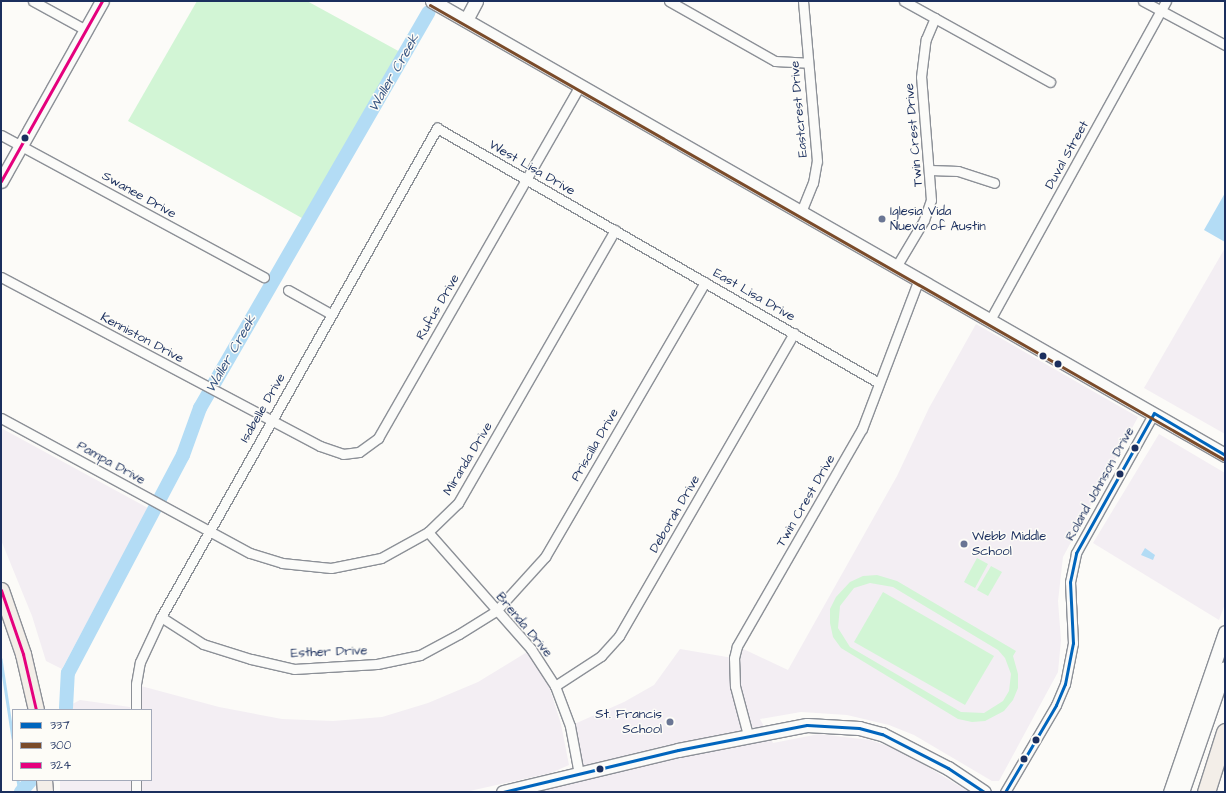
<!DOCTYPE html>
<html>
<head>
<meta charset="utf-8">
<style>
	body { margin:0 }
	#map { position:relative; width:1226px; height:793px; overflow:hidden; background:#fcfbf8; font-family:"Architects Daughter",sans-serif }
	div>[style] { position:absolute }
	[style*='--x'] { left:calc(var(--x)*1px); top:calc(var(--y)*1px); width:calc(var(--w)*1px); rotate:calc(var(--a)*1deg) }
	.built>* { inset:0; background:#f3eef3 }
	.green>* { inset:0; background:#d2f5d5 }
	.water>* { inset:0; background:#b3dcf5 }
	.stream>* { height:2.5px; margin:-1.25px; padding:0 1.25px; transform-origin:1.25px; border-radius:1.25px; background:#b3dcf5 }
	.river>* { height:14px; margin:-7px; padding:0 7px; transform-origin:7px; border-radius:7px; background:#b3dcf5 }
	.roads { filter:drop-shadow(1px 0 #8c9097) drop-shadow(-1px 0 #8c9097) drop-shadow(0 1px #8c9097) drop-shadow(0 -1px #8c9097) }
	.street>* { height:9px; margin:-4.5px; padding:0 4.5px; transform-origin:4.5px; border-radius:4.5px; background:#fbfbf9 }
	.secondary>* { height:13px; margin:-6.5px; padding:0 6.5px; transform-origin:6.5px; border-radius:6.5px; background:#fbfbf9 }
	.primary>* { height:15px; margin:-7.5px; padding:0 7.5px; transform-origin:7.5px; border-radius:7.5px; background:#f3eee8 }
	.highway>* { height:17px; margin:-8.5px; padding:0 8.5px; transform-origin:8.5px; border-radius:8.5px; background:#f3eee8 }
	.bus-1>* { height:3px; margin:-1.5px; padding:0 1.5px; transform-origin:1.5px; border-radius:1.5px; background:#0065bd }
	.bus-2>* { height:3px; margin:-1.5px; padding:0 1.5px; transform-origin:1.5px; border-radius:1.5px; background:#7a4b2a }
	.bus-3>* { height:3px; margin:-1.5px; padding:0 1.5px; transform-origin:1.5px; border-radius:1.5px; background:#e5007d }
	.dots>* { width:11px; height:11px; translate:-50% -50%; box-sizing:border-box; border:2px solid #fdfcf7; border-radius:50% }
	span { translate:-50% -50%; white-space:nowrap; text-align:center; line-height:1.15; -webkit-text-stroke:3px #fdfcf7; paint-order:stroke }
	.street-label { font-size:13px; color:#1b2f5e }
	.poi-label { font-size:13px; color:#1b2f5e }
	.left { translate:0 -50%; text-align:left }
	.right { translate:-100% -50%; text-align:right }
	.water-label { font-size:14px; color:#395784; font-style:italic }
	.frame { position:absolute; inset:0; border:2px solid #1b2f5e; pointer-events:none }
	.legend { position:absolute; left:12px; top:709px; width:140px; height:72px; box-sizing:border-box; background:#fdfcf7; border:1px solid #a3aaba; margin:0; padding:5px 7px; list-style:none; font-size:12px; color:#1b2f5e }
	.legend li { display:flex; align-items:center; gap:8px; height:20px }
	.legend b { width:20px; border:1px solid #a3aaba }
</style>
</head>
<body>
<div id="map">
	<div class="built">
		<i style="clip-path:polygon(1225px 248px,1225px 434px,1144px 388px)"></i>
		<i style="clip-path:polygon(976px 324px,1138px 417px,1063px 557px,1058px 601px,1061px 640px,1058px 672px,999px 781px,992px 781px,914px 735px,889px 725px,847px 715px,801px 712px,760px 719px,773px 743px,819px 734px,870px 740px,900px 750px,969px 792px,503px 792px,579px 774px,570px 726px,624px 702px,654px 685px,680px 649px,733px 658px,737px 646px,788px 670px,897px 476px,929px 408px)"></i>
		<i style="clip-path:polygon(1px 428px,148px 508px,62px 669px,46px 661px,32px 616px,1px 540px)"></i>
		<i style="clip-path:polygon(1159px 434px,1225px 473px,1225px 604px,1219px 620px,1093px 543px)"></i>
		<i style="clip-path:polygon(527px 652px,548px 683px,561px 724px,569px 765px,551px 773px,465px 792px,142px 792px,142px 780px,151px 780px,151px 710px,141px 710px,141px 686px,219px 707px,282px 719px,333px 721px,382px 717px,428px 703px,478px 682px)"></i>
		<i style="clip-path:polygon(80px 700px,130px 707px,130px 710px,61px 710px)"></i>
		<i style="clip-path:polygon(60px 780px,131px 780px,131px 792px,60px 792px)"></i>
	</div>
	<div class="green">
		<i style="clip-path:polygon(197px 1px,307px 1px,402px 53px,309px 222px,128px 121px)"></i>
		<i style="clip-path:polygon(977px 558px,988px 564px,975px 588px,964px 582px)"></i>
		<i style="clip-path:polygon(991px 566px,1002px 572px,988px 596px,977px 590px)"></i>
		<i style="clip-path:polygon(evenodd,877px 575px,897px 581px,1016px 651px,1013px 656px,1018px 674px,1018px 688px,1013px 700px,1004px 711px,985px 721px,972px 722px,958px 719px,841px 648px,833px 637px,830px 623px,830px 609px,836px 597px,850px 582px,863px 576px,877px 575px,870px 583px,893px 587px,998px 650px,1005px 658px,1011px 674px,1009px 691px,1003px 701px,984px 713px,961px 712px,850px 647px,838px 628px,840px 606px,854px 588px,870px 583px)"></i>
		<i style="clip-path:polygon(883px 592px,994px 656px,965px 705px,854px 642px)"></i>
	</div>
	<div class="water">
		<i style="clip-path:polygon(1225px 193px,1225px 242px,1204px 230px)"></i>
		<i style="clip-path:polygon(1145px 548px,1155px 555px,1153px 560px,1141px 555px)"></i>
	</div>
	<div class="stream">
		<i style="--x:1;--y:659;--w:80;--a:81.4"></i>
		<i style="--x:18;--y:780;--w:12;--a:81"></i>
	</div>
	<div class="river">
		<i style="--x:66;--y:708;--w:35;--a:-87"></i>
		<i style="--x:68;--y:673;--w:246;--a:-62.2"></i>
		<i style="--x:183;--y:455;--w:50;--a:-70.1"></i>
		<i style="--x:200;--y:408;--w:457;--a:-60"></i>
		<i style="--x:21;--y:792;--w:16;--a:-50"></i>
	</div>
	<div class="roads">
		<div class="street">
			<i style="--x:33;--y:1;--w:60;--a:28.7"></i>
			<i style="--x:669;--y:1;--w:122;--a:29.5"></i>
			<i style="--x:775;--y:61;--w:33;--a:3"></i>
			<i style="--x:904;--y:1;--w:167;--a:29"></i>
			<i style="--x:1143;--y:1;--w:93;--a:28.2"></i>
			<i style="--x:1;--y:135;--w:299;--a:28.4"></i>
			<i style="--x:930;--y:170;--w:28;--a:2"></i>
			<i style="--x:958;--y:171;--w:38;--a:18"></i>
			<i style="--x:801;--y:212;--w:31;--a:-68"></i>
			<i style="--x:813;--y:183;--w:22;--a:-80"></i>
			<i style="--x:817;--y:161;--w:161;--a:-95"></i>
			<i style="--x:896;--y:267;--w:55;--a:-59.2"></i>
			<i style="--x:924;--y:220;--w:21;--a:-71"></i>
			<i style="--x:931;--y:200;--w:123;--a:-94.6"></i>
			<i style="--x:921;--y:77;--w:38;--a:-83"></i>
			<i style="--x:926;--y:39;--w:23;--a:-67"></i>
			<i style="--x:1;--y:277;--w:361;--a:27.9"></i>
			<i style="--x:320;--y:446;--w:24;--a:19"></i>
			<i style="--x:343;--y:454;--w:16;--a:-7"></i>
			<i style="--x:359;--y:452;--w:24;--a:-36"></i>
			<i style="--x:378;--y:438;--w:407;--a:-60.2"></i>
			<i style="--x:288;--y:290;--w:49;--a:29.2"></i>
			<i style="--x:990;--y:320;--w:364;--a:-61.1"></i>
			<i style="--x:1;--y:418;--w:283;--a:28.5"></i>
			<i style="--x:250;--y:553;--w:34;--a:17"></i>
			<i style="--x:282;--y:563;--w:49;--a:5.8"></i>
			<i style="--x:331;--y:568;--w:51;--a:-11.3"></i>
			<i style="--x:381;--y:558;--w:54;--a:-29"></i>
			<i style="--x:428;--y:532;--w:42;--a:-44"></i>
			<i style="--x:458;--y:503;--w:315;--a:-60.1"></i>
			<i style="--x:428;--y:532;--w:156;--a:48.6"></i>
			<i style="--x:531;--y:649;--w:44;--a:57"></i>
			<i style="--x:555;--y:686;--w:43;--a:69.4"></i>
			<i style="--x:570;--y:726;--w:49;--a:79.4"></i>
			<i style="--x:161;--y:617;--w:50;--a:32.7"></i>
			<i style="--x:203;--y:644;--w:50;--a:17.4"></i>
			<i style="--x:251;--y:659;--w:44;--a:13.1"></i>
			<i style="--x:294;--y:669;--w:83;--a:-3.4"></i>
			<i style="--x:377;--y:664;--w:44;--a:-11.8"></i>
			<i style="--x:420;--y:655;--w:44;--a:-28.3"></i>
			<i style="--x:459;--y:634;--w:44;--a:-31.9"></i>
			<i style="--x:496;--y:611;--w:73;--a:-47.8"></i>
			<i style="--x:545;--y:557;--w:318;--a:-59.8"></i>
			<i style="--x:555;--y:686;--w:55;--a:-33.1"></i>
			<i style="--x:601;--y:656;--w:27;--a:-48"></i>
			<i style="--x:619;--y:636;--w:350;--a:-60"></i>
			<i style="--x:136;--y:710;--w:26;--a:-90"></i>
			<i style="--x:136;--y:684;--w:22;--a:-80"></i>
			<i style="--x:140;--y:662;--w:50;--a:-65"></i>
			<i style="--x:161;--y:617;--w:562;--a:-60.56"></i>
			<i style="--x:437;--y:128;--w:510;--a:29.98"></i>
			<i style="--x:748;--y:735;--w:51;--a:-104.9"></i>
			<i style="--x:735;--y:686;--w:28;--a:-92"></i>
			<i style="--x:734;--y:658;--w:12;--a:-76"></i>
			<i style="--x:737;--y:646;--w:250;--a:-60.1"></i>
			<i style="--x:862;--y:429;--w:160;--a:-69.2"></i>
			<i style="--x:136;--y:780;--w:12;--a:90"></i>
			<i style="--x:1005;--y:792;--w:101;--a:-59.6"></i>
			<i style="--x:1056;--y:705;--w:23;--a:-67"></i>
			<i style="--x:1065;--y:684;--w:42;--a:-79"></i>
			<i style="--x:1073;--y:643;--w:61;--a:-92.8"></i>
			<i style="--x:1070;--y:582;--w:30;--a:-78"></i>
			<i style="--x:1076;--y:553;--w:160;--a:-60.9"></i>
		</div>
		<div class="secondary">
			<i style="--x:432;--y:1;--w:914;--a:29.79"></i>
			<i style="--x:466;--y:20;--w:21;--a:-62"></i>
			<i style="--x:1;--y:181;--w:206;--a:-60.7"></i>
			<i style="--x:503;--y:792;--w:180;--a:-13.5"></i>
			<i style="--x:678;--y:750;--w:131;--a:-11"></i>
			<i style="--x:807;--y:725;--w:52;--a:3.3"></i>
			<i style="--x:859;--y:728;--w:24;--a:15"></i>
			<i style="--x:882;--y:734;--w:74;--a:27.3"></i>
			<i style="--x:948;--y:768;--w:43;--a:33.7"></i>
			<i style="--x:1170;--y:792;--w:169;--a:-71"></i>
			<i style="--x:1182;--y:792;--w:131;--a:-70.9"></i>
		</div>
		<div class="primary">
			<i style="--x:1;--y:590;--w:68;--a:71"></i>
			<i style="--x:23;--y:654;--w:57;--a:76.9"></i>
			<i style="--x:44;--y:780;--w:12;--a:85"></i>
		</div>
		<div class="highway">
			<i style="--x:1206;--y:792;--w:63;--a:-72.4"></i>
		</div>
	</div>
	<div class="bus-1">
		<i style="--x:1154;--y:413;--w:82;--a:30.6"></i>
		<i style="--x:503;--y:792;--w:180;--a:-13.5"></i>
		<i style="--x:678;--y:750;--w:131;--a:-11"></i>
		<i style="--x:807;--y:725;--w:52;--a:3.3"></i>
		<i style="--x:859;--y:728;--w:24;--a:15"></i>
		<i style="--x:882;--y:734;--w:74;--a:27.3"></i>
		<i style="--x:948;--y:768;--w:43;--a:33.7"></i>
		<i style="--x:1005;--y:792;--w:101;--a:-59.6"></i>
		<i style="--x:1056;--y:705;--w:23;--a:-67"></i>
		<i style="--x:1065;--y:684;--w:42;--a:-79"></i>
		<i style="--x:1073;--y:643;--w:61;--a:-92.8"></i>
		<i style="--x:1070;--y:582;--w:30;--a:-78"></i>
		<i style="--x:1076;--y:553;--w:160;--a:-60.9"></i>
	</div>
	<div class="bus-2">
		<i style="--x:430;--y:5;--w:914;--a:29.79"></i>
	</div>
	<div class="bus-3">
		<i style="--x:1;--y:181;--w:206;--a:-60.7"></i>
		<i style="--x:1;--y:590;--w:68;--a:71"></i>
		<i style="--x:23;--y:654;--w:57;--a:76.9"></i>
	</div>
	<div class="dots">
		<i style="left:25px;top:138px;background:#1b2f5e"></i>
		<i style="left:882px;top:219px;background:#6a7694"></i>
		<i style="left:1043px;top:356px;background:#1b2f5e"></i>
		<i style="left:1058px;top:364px;background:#1b2f5e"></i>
		<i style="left:1135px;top:448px;background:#1b2f5e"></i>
		<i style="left:1120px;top:474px;background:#1b2f5e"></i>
		<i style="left:964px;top:544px;background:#6a7694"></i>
		<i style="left:670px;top:722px;background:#6a7694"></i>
		<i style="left:1036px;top:740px;background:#1b2f5e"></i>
		<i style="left:1024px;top:759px;background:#1b2f5e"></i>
		<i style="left:600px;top:769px;background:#1b2f5e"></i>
	</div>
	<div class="street-label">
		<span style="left:799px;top:109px;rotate:-95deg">Eastcrest Drive</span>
		<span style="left:914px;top:135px;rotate:-95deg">Twin Crest Drive</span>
		<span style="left:1067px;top:155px;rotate:-61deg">Duval Street</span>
		<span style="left:532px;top:168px;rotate:30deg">West Lisa Drive</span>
		<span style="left:139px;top:195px;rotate:29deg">Swanee Drive</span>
		<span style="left:754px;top:295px;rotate:30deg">East Lisa Drive</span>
		<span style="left:438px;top:307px;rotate:-60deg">Rufus Drive</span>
		<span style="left:142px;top:338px;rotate:28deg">Kenniston Drive</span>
		<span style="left:263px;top:408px;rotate:-60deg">Isabelle Drive</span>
		<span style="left:595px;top:445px;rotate:-60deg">Priscilla Drive</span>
		<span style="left:468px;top:459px;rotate:-59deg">Miranda Drive</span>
		<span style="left:111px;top:463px;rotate:29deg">Pampa Drive</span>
		<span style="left:1100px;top:484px;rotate:-61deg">Roland Johnson Drive</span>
		<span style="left:806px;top:501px;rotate:-60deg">Twin Crest Drive</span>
		<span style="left:675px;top:514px;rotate:-60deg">Deborah Drive</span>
		<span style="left:524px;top:625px;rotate:50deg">Brenda Drive</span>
		<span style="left:329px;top:652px;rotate:-2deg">Esther Drive</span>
	</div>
	<div class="poi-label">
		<span class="left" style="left:890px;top:219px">Iglesia Vida<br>Nueva of Austin</span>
		<span class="left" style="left:972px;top:544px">Webb Middle<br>School</span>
		<span class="right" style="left:662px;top:722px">St. Francis<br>School</span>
	</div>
	<div class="water-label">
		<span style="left:394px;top:73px;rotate:-60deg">Waller Creek</span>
		<span style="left:231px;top:354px;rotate:-60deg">Waller Creek</span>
	</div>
	<div class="frame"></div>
	<ul class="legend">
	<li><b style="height:5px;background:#0065bd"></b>337</li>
	<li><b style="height:5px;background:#7a4b2a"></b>300</li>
	<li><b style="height:5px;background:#e5007d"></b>324</li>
	</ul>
</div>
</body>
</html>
